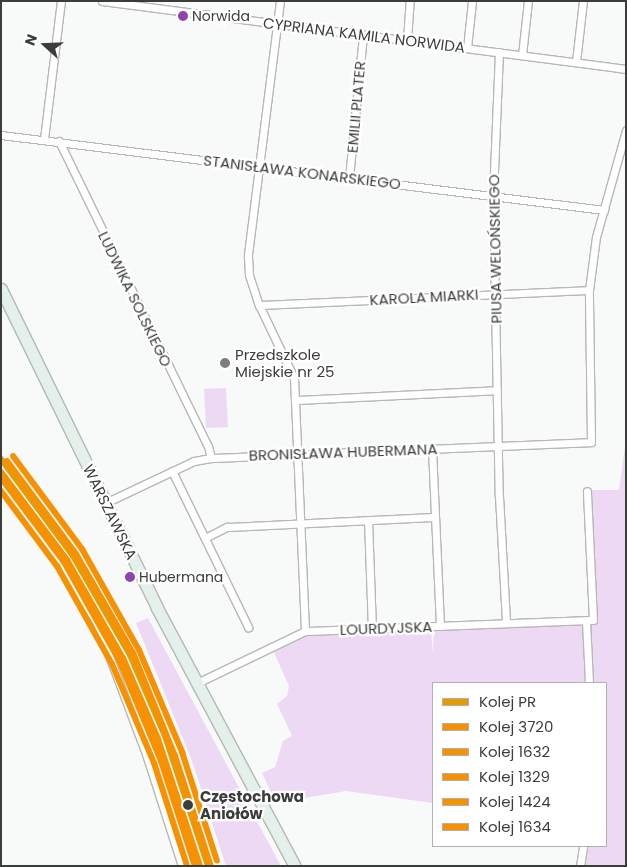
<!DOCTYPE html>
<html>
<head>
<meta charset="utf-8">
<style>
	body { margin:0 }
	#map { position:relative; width:627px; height:867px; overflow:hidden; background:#f8faf9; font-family:Poppins,sans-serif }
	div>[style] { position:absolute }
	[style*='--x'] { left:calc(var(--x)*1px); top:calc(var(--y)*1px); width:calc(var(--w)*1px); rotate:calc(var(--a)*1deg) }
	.green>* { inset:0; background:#eed9f4 }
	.roads { filter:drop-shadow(1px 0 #b6b7b6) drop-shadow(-1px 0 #b6b7b6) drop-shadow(0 1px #b6b7b6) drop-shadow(0 -1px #b6b7b6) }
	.minor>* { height:7px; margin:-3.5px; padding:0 3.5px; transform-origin:3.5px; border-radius:3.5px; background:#fefefe }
	.primary>* { height:11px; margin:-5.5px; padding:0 5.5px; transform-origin:5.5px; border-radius:5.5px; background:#e4f1eb }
	.rail-1>* { height:6px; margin:-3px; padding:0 3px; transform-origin:3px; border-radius:3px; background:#e49c06 }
	.rail-2>* { height:6px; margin:-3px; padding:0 3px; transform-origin:3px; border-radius:3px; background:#f59103 }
	.rail-3>* { height:6px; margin:-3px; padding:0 3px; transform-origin:3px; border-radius:3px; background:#f59103 }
	.rail-4>* { height:6px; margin:-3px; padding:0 3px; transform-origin:3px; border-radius:3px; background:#f59103 }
	.rail-5>* { height:6px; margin:-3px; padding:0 3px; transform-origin:3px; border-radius:3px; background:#f59103 }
	.rail-6>* { height:6px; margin:-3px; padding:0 3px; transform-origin:3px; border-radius:3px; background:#f59103 }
	.dots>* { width:14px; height:14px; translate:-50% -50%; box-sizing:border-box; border:2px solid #fff; border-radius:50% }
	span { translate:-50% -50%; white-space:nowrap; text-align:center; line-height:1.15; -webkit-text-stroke:4.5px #fff; paint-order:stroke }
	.bus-label { font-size:14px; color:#3b3d3c }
	.left { translate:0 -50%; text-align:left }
	.street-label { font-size:15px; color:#3b3d3c }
	.poi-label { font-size:15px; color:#3b3d3c }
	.stop-label { font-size:15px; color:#3b3d3c; font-weight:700 }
	.frame { position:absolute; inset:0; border:2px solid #3b3d3c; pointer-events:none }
	.legend { position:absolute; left:432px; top:682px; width:175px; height:165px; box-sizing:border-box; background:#fff; border:1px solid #b1b1b1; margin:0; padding:6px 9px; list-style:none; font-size:15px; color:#3b3d3c }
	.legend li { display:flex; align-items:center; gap:10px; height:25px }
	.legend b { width:25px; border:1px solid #b1b1b1 }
	.north { position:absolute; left:20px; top:20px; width:50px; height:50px; -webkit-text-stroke:4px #fff; paint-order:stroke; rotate:290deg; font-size:14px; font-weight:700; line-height:20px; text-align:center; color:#3b3d3c }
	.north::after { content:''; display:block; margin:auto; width:18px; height:22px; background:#3b3d3c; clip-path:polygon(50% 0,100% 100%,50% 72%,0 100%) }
</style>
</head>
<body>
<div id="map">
	<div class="green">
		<i style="clip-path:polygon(226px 388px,228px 427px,206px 428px,204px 389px)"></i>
		<i style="clip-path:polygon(626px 439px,626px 866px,584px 866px,587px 846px,606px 846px,606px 683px,433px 683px,433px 803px,346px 791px,276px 803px,262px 773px,275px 767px,283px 741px,292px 736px,277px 704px,287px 696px,289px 686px,272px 648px,305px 635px,431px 630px,433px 654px,434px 630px,595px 623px,590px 490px,619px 490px)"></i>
		<i style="clip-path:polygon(148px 618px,281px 866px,226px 866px,192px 761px,136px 623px)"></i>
	</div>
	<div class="roads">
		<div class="minor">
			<i style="--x:102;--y:1;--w:528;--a:7.39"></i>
			<i style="--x:280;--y:1;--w:257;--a:97.2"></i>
			<i style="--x:248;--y:256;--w:19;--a:87"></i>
			<i style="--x:249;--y:275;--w:32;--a:72"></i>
			<i style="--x:259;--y:305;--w:81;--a:64.4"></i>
			<i style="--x:294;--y:378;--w:253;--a:87.5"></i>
			<i style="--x:407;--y:40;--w:39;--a:-86"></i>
			<i style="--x:467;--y:48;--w:47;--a:-83.9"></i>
			<i style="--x:499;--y:52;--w:144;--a:92.4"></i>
			<i style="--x:493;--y:196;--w:300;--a:88.9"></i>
			<i style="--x:499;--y:496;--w:127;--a:86.8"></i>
			<i style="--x:522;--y:55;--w:54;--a:-83.7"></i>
			<i style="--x:576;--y:62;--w:61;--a:-83.5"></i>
			<i style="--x:1;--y:135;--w:608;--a:7.09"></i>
			<i style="--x:44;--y:139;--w:139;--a:-83"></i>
			<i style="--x:59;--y:141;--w:339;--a:64"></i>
			<i style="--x:208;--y:446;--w:12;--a:76"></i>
			<i style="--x:349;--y:178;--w:144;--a:-84.4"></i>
			<i style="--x:259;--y:305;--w:330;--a:-2.6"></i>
			<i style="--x:296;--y:400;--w:201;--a:-2.8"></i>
			<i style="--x:432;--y:449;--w:177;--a:87.4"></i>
			<i style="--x:172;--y:471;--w:174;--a:64"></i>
			<i style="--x:1;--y:486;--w:38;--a:48"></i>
			<i style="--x:26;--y:514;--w:128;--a:56.8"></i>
			<i style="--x:96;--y:621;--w:145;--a:69.4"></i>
			<i style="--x:147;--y:757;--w:114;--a:72.2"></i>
			<i style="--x:105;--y:503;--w:98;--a:-25.3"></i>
			<i style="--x:194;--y:461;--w:17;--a:-10"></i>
			<i style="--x:211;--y:458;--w:380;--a:-2.4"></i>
			<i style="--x:591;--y:442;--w:152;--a:-90.8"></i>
			<i style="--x:589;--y:290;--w:53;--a:-82.5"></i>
			<i style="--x:596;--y:237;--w:111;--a:-74.3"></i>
			<i style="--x:368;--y:520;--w:109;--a:87.9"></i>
			<i style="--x:205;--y:538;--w:25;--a:-27"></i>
			<i style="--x:227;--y:527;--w:208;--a:-2.8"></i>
			<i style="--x:586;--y:621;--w:62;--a:87.2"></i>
			<i style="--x:197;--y:683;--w:120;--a:-25.7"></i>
			<i style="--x:305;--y:631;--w:288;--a:-2.2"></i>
			<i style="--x:593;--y:620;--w:129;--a:-92.7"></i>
			<i style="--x:580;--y:866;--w:20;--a:-81"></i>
		</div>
		<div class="primary">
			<i style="--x:1;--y:289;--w:355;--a:63.9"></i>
			<i style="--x:157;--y:608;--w:293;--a:61.9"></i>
		</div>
	</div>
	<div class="rail-1">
		<i style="--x:1;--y:459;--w:121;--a:53.4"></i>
		<i style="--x:73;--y:556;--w:114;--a:60.1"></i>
		<i style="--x:130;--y:655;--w:88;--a:66.6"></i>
		<i style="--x:165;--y:736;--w:137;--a:71.7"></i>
	</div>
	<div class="rail-2">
		<i style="--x:1;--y:472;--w:110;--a:53.1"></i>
		<i style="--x:67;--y:560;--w:113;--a:60.3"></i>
		<i style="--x:123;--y:658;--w:88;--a:66.6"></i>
		<i style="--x:158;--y:739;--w:134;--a:71.7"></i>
	</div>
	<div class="rail-3">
		<i style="--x:1;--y:478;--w:105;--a:53.1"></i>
		<i style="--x:64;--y:562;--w:112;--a:60.7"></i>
		<i style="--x:119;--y:660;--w:109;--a:67.4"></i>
		<i style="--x:161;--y:761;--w:110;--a:72.1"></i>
	</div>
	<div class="rail-4">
		<i style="--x:7;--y:461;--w:116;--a:53.4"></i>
		<i style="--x:76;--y:554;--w:114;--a:60.1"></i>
		<i style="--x:133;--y:653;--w:111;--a:67.8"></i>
		<i style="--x:175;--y:756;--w:114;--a:72"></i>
	</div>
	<div class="rail-5">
		<i style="--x:1;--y:491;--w:94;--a:53.3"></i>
		<i style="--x:57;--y:566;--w:112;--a:60.7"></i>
		<i style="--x:112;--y:664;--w:108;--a:67"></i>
		<i style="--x:154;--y:763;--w:108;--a:72.2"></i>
	</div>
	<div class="rail-6">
		<i style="--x:13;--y:456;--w:116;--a:53.4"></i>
		<i style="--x:82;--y:549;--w:116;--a:60.6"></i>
		<i style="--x:139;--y:650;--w:111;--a:67.1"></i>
		<i style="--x:182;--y:752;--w:114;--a:72.2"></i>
	</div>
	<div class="dots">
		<i style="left:183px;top:16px;background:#8e44ad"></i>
		<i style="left:225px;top:363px;background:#7d7f7e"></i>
		<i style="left:130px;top:577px;background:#8e44ad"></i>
		<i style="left:188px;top:805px;background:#3b3d3c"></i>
	</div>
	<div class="bus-label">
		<span class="left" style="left:192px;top:16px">Norwida</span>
		<span class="left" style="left:139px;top:577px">Hubermana</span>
	</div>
	<div class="street-label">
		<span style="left:364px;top:35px;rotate:7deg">CYPRIANA KAMILA NORWIDA</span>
		<span style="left:356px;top:107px;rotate:-85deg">EMILII PLATER</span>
		<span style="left:302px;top:172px;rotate:7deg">STANISŁAWA KONARSKIEGO</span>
		<span style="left:495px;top:249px;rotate:-91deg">PIUSA WELOŃSKIEGO</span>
		<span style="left:424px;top:297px;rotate:-3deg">KAROLA MIARKI</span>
		<span style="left:135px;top:299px;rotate:64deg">LUDWIKA SOLSKIEGO</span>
		<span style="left:343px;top:452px;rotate:-2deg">BRONISŁAWA HUBERMANA</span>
		<span style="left:110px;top:512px;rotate:64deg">WARSZAWSKA</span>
		<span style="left:386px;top:628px;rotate:-2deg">LOURDYJSKA</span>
	</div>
	<div class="poi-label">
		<span class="left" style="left:235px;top:363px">Przedszkole<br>Miejskie nr 25</span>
	</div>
	<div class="stop-label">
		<span class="left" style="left:200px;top:805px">Częstochowa<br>Aniołów</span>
	</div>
	<div class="frame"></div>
	<ul class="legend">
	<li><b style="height:6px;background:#e49c06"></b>Kolej PR</li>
	<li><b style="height:6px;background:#f59103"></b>Kolej 3720</li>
	<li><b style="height:6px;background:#f59103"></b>Kolej 1632</li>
	<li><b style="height:6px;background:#f59103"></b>Kolej 1329</li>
	<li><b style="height:6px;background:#f59103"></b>Kolej 1424</li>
	<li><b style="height:6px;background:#f59103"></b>Kolej 1634</li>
	</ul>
	<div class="north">N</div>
</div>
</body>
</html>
